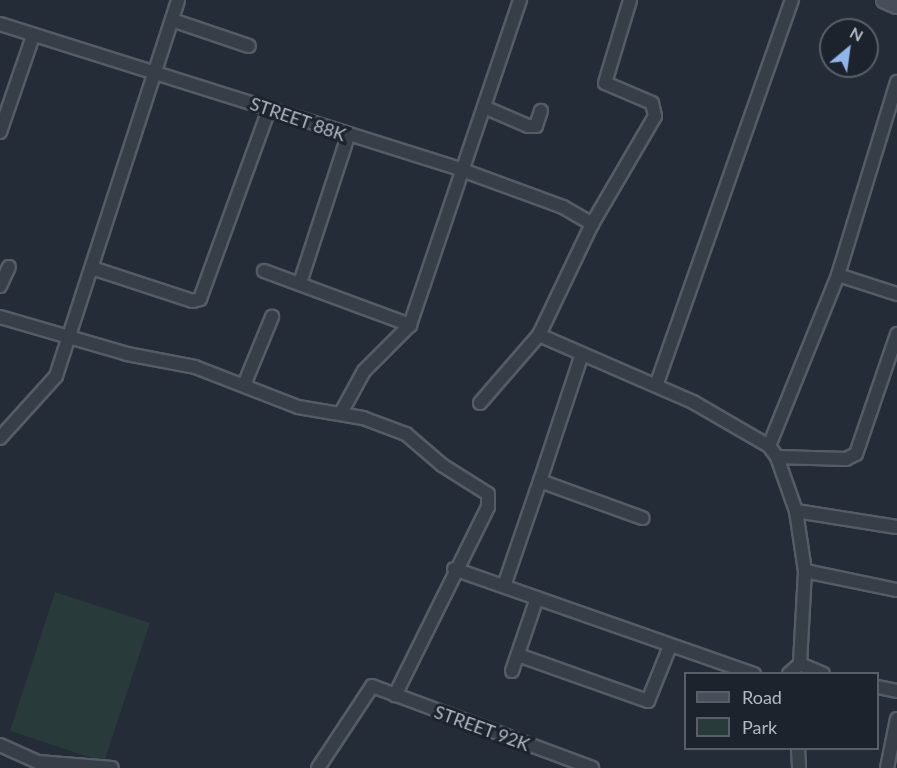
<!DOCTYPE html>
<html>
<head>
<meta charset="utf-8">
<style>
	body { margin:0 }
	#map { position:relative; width:897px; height:768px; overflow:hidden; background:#242c37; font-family:Lato,sans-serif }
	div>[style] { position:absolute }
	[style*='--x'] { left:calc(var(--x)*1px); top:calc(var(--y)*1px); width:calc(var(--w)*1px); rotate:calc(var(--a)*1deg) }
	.green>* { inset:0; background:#293a3a }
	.roads { filter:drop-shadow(2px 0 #555c65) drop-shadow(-2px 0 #555c65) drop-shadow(0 2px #555c65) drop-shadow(0 -2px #555c65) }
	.street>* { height:12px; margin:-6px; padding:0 6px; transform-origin:6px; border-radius:6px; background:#373e48 }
	.secondary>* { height:16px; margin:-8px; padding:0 8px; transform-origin:8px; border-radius:8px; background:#464e5a }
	span { translate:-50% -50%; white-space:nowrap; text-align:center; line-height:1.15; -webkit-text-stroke:6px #1d232c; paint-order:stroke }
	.street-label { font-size:18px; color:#b2b9c4 }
	.legend { position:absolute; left:684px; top:672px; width:195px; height:78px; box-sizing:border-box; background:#1d232c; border:2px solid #595f69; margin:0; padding:8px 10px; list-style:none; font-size:18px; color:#b2b9c4 }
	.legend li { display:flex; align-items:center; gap:12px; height:30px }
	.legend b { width:30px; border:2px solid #595f69 }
	.north { position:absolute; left:819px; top:18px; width:60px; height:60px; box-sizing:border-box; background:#1d232c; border:2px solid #595f69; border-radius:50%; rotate:29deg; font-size:16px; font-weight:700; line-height:24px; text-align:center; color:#b2b9c4 }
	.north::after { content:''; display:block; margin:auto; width:21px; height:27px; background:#90b5eb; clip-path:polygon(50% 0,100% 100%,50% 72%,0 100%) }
</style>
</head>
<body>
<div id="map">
	<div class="green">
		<i style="clip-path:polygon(55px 592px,150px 623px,104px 762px,10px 731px)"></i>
	</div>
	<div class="roads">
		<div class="street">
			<i style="--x:172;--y:20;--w:81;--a:18.7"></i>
			<i style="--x:0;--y:24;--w:485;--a:17.5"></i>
			<i style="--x:462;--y:170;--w:108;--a:20.1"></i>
			<i style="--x:563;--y:207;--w:34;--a:30"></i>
			<i style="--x:484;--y:107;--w:48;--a:23.4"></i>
			<i style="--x:528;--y:126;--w:8;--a:0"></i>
			<i style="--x:536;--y:126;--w:16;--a:-72"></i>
			<i style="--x:0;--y:132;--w:102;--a:-71"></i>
			<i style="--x:92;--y:268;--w:106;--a:18.1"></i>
			<i style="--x:193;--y:301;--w:7;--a:-16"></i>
			<i style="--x:200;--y:299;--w:202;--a:-70"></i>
			<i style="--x:264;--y:271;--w:156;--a:20.3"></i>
			<i style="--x:838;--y:275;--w:62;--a:17.9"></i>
			<i style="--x:300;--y:283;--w:155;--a:-71.9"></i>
			<i style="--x:0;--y:286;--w:21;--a:-65"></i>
			<i style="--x:0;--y:317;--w:132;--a:16.2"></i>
			<i style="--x:127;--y:354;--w:69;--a:10.8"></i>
			<i style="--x:195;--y:367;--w:110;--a:21.2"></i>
			<i style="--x:298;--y:407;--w:66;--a:9.6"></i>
			<i style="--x:363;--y:418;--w:46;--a:20.4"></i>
			<i style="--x:406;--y:434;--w:48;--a:40.7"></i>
			<i style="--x:442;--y:465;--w:54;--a:32.2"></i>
			<i style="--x:488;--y:494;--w:13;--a:90"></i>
			<i style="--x:488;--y:507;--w:210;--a:116.3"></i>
			<i style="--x:539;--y:335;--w:168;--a:23.5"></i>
			<i style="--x:693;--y:402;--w:88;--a:30.1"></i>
			<i style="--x:769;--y:446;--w:14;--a:54"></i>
			<i style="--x:777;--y:457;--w:57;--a:70.6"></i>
			<i style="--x:796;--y:511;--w:61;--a:81.5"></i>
			<i style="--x:805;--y:571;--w:93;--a:93.1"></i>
			<i style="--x:800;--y:664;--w:15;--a:138"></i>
			<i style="--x:582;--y:354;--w:134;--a:108.3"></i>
			<i style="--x:540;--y:481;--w:109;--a:19.9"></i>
			<i style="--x:657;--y:383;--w:406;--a:-70.6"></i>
			<i style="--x:244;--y:385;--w:74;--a:-67.6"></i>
			<i style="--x:480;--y:403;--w:90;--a:-49.1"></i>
			<i style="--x:539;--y:335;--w:123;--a:-64.5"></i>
			<i style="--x:592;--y:224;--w:125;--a:-59.7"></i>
			<i style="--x:655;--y:116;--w:13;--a:-103"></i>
			<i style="--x:652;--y:103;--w:51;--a:-156.9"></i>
			<i style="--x:605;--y:83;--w:87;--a:-73.2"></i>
			<i style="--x:341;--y:413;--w:48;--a:-61.3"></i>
			<i style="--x:364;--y:371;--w:65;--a:-45"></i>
			<i style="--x:410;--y:325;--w:343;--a:-71.3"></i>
			<i style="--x:0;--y:438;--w:84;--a:-47.9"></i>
			<i style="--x:56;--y:376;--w:395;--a:-72"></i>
			<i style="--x:769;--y:446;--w:184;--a:-68"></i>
			<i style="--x:838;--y:275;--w:202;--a:-73"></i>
			<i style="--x:777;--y:457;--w:69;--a:1.7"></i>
			<i style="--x:846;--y:459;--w:11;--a:-27"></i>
			<i style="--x:856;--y:454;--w:127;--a:-71.1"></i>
			<i style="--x:796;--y:511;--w:102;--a:9"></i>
			<i style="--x:454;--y:569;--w:318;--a:19.3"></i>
			<i style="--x:805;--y:571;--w:94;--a:11.7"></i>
			<i style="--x:504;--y:586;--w:111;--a:-71.1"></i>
			<i style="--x:518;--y:655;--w:138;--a:19.5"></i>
			<i style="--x:648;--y:701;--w:59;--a:-68.2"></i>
			<i style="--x:800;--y:664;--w:25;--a:23"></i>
			<i style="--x:512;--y:671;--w:77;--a:-71.1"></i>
			<i style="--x:878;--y:687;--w:19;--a:12"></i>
			<i style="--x:0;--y:745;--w:42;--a:24.1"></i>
			<i style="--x:38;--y:762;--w:74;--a:4.6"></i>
			<i style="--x:798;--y:748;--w:20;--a:87"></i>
			<i style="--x:318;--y:768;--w:98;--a:-56.6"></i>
			<i style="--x:372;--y:686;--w:235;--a:20.4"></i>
			<i style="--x:887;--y:768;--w:50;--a:-78.5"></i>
		</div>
		<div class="secondary">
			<i style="--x:885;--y:0;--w:13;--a:23"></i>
		</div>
	</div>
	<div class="street-label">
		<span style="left:298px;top:119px;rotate:19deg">STREET 88K</span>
		<span style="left:482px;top:728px;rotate:20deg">STREET 92K</span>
	</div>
	<ul class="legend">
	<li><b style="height:8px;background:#464e5a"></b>Road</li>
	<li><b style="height:16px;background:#293a3a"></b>Park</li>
	</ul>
	<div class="north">N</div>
</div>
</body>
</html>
